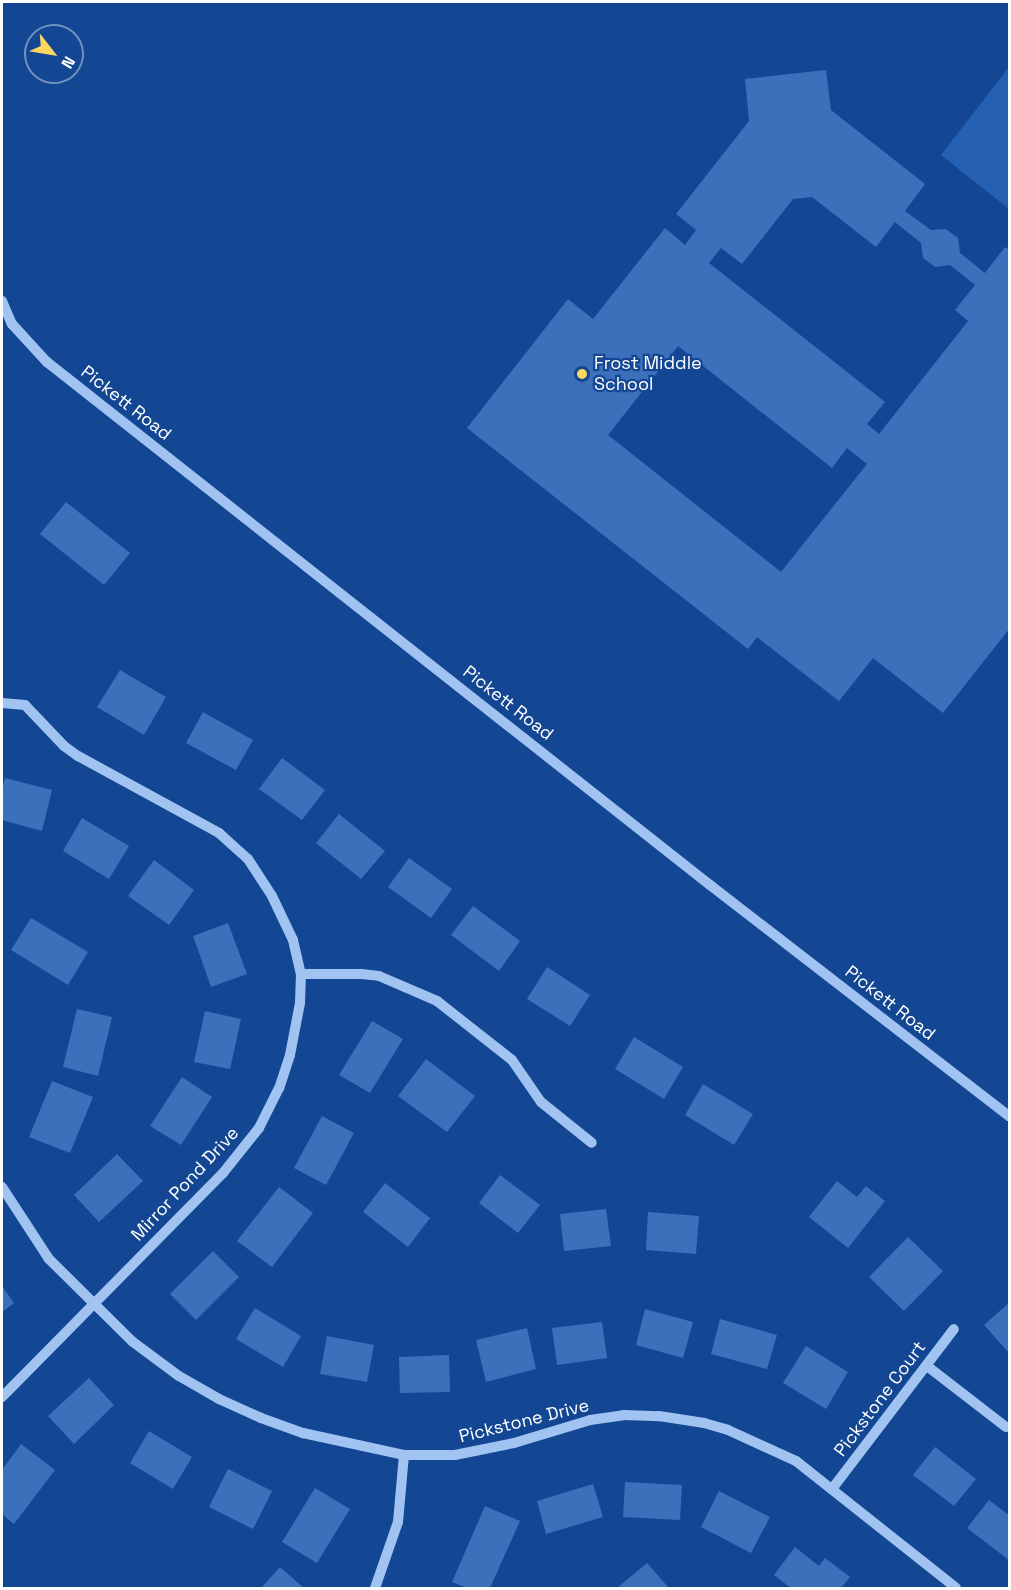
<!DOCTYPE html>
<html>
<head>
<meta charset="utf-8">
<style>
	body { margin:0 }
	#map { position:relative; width:1011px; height:1590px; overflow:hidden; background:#134793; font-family:"Space Grotesk",sans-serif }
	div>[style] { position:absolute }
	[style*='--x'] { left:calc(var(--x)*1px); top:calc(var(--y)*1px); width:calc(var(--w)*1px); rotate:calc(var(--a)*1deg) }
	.green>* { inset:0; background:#2560b2 }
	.building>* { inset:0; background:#3c70bb }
	.minor>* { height:10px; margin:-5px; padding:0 5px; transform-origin:5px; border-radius:5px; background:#a1c3f2 }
	.dots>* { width:16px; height:16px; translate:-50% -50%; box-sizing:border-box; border:3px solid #134793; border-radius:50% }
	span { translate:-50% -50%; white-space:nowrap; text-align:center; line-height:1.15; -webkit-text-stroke:4.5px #134793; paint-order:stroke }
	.poi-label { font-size:18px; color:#fff }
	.left { translate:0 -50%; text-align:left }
	.street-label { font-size:18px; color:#fff }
	.frame { position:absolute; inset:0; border:3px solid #fff; pointer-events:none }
	.north { position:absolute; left:24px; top:24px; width:60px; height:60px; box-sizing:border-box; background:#134793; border:2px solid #7191be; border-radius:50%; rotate:121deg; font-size:16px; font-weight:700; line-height:24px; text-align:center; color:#fff }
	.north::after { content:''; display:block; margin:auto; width:21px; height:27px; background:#ffd662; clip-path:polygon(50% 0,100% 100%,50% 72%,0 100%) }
</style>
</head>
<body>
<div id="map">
	<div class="green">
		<i style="clip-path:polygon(1009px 67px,1009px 209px,941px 155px)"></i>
	</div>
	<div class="building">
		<i style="clip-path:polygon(evenodd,826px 70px,831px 110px,925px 184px,905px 211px,931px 230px,946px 229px,958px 238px,960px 253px,985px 273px,1005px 247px,1010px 250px,1010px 628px,943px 713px,873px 658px,839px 701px,757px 637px,748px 649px,467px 428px,568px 299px,593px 319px,665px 228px,685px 245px,696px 230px,676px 214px,749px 121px,745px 79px,826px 70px,812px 197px,876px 247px,895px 222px,921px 243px,923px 258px,935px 267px,950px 265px,975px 285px,955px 310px,968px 321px,879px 434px,867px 424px,885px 402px,709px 263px,721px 248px,742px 264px,793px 199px,812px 197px,826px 70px,678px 346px,832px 468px,847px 448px,867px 464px,781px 572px,608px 435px,678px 346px)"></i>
		<i style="clip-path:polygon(66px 502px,130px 553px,104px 585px,40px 534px)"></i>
		<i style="clip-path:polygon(120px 670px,166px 697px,144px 735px,97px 707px)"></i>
		<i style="clip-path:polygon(203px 712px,253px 740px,236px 770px,186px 743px)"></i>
		<i style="clip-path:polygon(282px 758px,325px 790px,302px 820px,259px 789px)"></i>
		<i style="clip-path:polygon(5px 778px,52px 790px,42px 831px,2px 820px,2px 790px)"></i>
		<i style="clip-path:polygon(339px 814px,385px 851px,361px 879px,316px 843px)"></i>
		<i style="clip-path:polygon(82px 818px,129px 846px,109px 879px,63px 851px)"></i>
		<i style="clip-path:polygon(409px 858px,452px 889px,431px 918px,388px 887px)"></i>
		<i style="clip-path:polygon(154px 860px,194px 890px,169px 925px,128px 896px)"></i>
		<i style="clip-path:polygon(473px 906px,520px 941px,499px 971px,451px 935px)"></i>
		<i style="clip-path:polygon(31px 918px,88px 952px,68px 985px,11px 950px)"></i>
		<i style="clip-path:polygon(228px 923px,247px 974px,211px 987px,193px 936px)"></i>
		<i style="clip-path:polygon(547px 967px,590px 995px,570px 1026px,527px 999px)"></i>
		<i style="clip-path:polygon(77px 1009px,112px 1017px,98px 1076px,63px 1067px)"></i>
		<i style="clip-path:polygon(205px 1011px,241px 1019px,230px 1069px,194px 1062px)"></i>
		<i style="clip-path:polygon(372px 1021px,403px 1039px,370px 1093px,339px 1075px)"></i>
		<i style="clip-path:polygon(634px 1037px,683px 1067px,664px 1099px,615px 1069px)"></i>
		<i style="clip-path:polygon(426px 1059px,475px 1096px,447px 1132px,398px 1096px)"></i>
		<i style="clip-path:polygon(182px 1077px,212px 1097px,181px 1145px,150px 1126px)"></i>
		<i style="clip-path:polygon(52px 1081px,93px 1097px,70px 1153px,29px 1137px)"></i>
		<i style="clip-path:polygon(703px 1084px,753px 1114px,734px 1145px,685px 1115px)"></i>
		<i style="clip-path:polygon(322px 1116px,354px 1133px,326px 1185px,294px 1168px)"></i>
		<i style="clip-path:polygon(117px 1154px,143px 1181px,99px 1222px,74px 1195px)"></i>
		<i style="clip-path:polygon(500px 1175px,540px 1205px,518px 1233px,479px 1203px)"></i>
		<i style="clip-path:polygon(837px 1181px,857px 1197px,866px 1186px,885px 1201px,848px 1248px,809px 1217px)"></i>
		<i style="clip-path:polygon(385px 1183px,430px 1218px,408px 1247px,363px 1212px)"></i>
		<i style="clip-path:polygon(279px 1187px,313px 1213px,272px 1267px,237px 1241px)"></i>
		<i style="clip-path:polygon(606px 1209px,611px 1246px,564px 1251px,560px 1214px)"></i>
		<i style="clip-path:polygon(648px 1212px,699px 1216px,696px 1254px,646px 1250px)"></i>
		<i style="clip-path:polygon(908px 1237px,943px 1271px,904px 1311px,869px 1277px)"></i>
		<i style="clip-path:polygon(213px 1251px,239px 1277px,196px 1320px,170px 1294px)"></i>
		<i style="clip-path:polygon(2px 1286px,14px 1303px,2px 1312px)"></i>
		<i style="clip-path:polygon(1010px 1302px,1010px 1354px,984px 1325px)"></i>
		<i style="clip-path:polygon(255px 1308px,301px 1336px,283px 1367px,236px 1339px)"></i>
		<i style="clip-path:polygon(645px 1309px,693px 1322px,683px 1358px,636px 1345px)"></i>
		<i style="clip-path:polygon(720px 1319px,777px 1335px,767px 1369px,711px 1354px)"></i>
		<i style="clip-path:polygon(602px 1322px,607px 1358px,557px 1365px,552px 1328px)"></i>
		<i style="clip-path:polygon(527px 1328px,536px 1369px,486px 1382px,476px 1340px)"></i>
		<i style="clip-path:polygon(327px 1336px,374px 1345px,367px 1382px,320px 1374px)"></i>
		<i style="clip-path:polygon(806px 1346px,848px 1372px,826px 1409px,783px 1383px)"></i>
		<i style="clip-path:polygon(449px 1355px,450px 1392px,400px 1393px,399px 1357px)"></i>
		<i style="clip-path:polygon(89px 1378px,114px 1405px,74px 1444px,48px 1416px)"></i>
		<i style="clip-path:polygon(149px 1431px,192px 1457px,173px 1489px,130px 1463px)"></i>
		<i style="clip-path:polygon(21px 1444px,55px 1470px,14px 1524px,2px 1514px,2px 1470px)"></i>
		<i style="clip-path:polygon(935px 1447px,976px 1479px,954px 1506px,913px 1475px)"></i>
		<i style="clip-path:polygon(228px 1469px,272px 1491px,253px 1529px,209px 1507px)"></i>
		<i style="clip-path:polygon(625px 1482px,682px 1485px,680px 1520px,623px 1517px)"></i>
		<i style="clip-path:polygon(593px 1484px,603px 1517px,546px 1534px,537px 1501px)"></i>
		<i style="clip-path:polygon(315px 1488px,350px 1509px,317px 1563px,282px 1542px)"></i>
		<i style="clip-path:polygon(719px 1491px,770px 1517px,751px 1553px,701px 1527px)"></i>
		<i style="clip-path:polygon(989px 1500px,1010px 1516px,1010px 1561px,967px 1528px)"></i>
		<i style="clip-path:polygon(485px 1506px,520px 1521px,490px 1588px,467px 1588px,452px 1582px)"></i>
		<i style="clip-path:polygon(795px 1547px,819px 1566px,825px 1558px,850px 1577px,841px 1588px,791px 1588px,774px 1575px)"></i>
		<i style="clip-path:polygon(647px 1563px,669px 1588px,617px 1588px)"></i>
		<i style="clip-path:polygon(280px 1567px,304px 1588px,261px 1588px)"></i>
	</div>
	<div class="minor">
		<i style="--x:2;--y:301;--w:25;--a:67"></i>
		<i style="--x:12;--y:324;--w:52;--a:47.4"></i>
		<i style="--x:47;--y:362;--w:844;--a:38.27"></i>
		<i style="--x:710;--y:885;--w:379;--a:37.7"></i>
		<i style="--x:2;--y:703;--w:23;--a:5"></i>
		<i style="--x:25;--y:705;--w:57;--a:46.4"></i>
		<i style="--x:64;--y:746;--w:17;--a:36"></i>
		<i style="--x:78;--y:756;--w:161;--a:28.6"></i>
		<i style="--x:219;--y:833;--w:39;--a:42"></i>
		<i style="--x:248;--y:859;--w:44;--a:57"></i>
		<i style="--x:272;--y:896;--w:49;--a:64.5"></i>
		<i style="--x:293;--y:940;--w:35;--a:77"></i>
		<i style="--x:301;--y:974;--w:29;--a:92"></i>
		<i style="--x:300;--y:1003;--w:53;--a:100.9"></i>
		<i style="--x:290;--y:1055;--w:35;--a:108"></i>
		<i style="--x:279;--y:1088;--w:45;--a:116.6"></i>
		<i style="--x:259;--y:1128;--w:58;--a:128.7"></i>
		<i style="--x:223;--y:1173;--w:315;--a:134.6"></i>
		<i style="--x:301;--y:974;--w:60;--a:0"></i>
		<i style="--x:361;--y:974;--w:18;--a:6"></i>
		<i style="--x:379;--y:976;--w:63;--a:23.3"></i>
		<i style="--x:437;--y:1001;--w:95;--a:38.2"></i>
		<i style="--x:512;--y:1060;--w:51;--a:55.4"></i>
		<i style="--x:541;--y:1102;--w:65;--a:38.8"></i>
		<i style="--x:2;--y:1187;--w:86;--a:56.9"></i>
		<i style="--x:49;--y:1259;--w:118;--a:44.7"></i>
		<i style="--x:133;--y:1342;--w:57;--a:36.5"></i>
		<i style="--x:179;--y:1376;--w:46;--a:29.9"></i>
		<i style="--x:219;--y:1399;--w:46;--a:24.3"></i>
		<i style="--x:261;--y:1418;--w:45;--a:19.7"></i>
		<i style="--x:303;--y:1433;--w:103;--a:12.3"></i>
		<i style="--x:404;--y:1455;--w:51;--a:0"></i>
		<i style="--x:455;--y:1455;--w:60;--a:-11.5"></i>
		<i style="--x:514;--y:1443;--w:79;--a:-16.8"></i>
		<i style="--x:590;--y:1420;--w:34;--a:-8"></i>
		<i style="--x:624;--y:1415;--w:35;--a:2"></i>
		<i style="--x:659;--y:1416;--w:46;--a:8.8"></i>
		<i style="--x:704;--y:1423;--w:25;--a:16"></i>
		<i style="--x:728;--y:1430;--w:75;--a:24.5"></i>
		<i style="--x:796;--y:1461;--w:204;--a:38.4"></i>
		<i style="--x:927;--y:1366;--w:100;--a:37.7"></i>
		<i style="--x:832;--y:1489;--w:201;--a:-52.7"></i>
		<i style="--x:375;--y:1588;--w:70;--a:-70.8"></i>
		<i style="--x:398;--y:1522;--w:67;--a:-84.9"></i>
	</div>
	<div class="dots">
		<i style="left:582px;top:374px;background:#ffd662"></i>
	</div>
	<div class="poi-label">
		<span class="left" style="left:594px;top:374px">Frost Middle<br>School</span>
	</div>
	<div class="street-label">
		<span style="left:126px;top:403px;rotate:38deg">Pickett Road</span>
		<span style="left:508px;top:703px;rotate:38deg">Pickett Road</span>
		<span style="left:890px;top:1003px;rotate:38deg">Pickett Road</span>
		<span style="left:185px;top:1184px;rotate:-47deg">Mirror Pond Drive</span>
		<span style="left:880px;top:1399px;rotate:-53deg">Pickstone Court</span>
		<span style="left:524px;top:1421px;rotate:-14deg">Pickstone Drive</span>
	</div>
	<div class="frame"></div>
	<div class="north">N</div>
</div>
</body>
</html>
